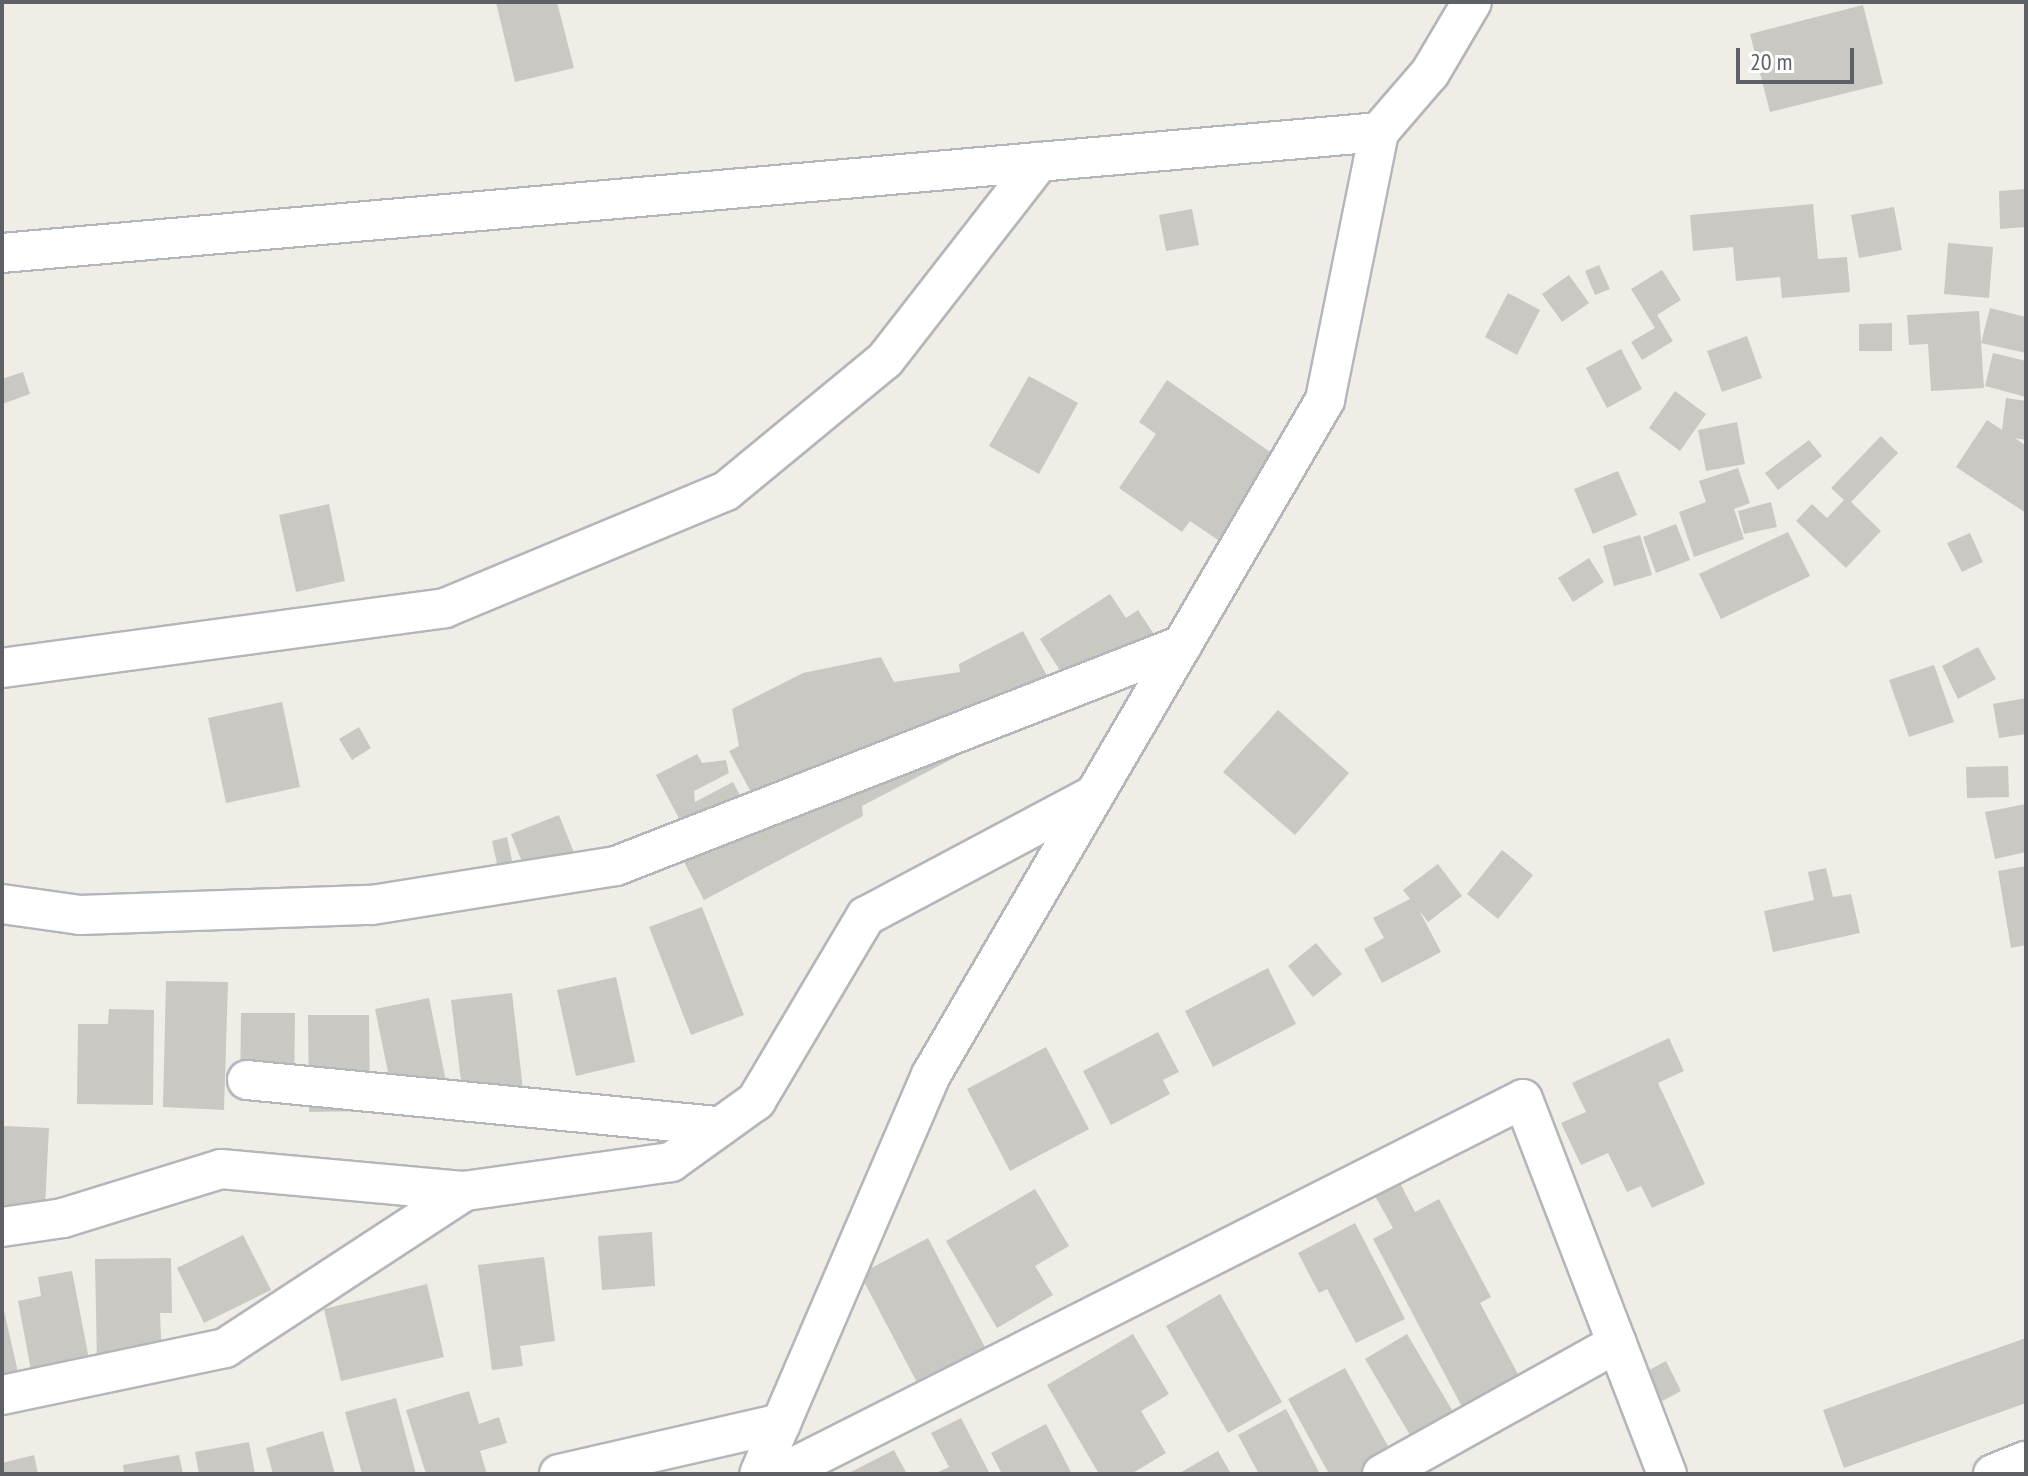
<!DOCTYPE html>
<html>
<head>
<meta charset="utf-8">
<style>
	body { margin:0 }
	#map { position:relative; width:2028px; height:1476px; overflow:hidden; background:#efede6; font-family:"PT Sans Narrow",sans-serif }
	div>[style] { position:absolute }
	[style*='--x'] { left:calc(var(--x)*1px); top:calc(var(--y)*1px); width:calc(var(--w)*1px); rotate:calc(var(--a)*1deg) }
	.building>* { inset:0; background:#cac8c3 }
	.roads { filter:drop-shadow(2px 0 #b3b6ba) drop-shadow(-2px 0 #b3b6ba) drop-shadow(0 2px #b3b6ba) drop-shadow(0 -2px #b3b6ba) }
	.street>* { height:38px; margin:-19px; padding:0 19px; transform-origin:19px; border-radius:19px; background:#fff }
	span { translate:-50% -50%; white-space:nowrap; text-align:center; line-height:1.15; -webkit-text-stroke:6px #fff; paint-order:stroke }
	.frame { position:absolute; inset:0; border:4px solid #5d6166; pointer-events:none }
	.scale { position:absolute; left:1736px; top:48px; width:118px; height:36px; box-sizing:border-box; border:4px solid #5d6166; border-top:0; padding-left:10px; font-size:24px; line-height:28px; white-space:nowrap; color:#5d6166; -webkit-text-stroke:6px #fff; paint-order:stroke }
</style>
</head>
<body>
<div id="map">
	<div class="building">
		<i style="clip-path:polygon(496px 2px,557px 2px,574px 68px,515px 82px)"></i>
		<i style="clip-path:polygon(1863px 5px,1883px 84px,1770px 112px,1750px 34px)"></i>
		<i style="clip-path:polygon(2026px 189px,2026px 227px,2000px 229px,1999px 191px)"></i>
		<i style="clip-path:polygon(1813px 204px,1818px 259px,1847px 257px,1850px 292px,1782px 298px,1780px 277px,1736px 281px,1733px 247px,1693px 251px,1690px 215px)"></i>
		<i style="clip-path:polygon(1894px 207px,1902px 250px,1859px 258px,1851px 215px)"></i>
		<i style="clip-path:polygon(1192px 209px,1199px 245px,1166px 251px,1159px 215px)"></i>
		<i style="clip-path:polygon(1948px 243px,1993px 247px,1989px 298px,1944px 294px)"></i>
		<i style="clip-path:polygon(1599px 265px,1610px 289px,1595px 295px,1585px 271px)"></i>
		<i style="clip-path:polygon(1662px 270px,1681px 300px,1657px 315px,1673px 341px,1642px 360px,1631px 342px,1655px 328px,1631px 289px)"></i>
		<i style="clip-path:polygon(1569px 275px,1589px 303px,1562px 322px,1542px 294px)"></i>
		<i style="clip-path:polygon(1508px 293px,1540px 310px,1517px 355px,1485px 337px)"></i>
		<i style="clip-path:polygon(1990px 308px,2026px 317px,2026px 353px,1981px 343px)"></i>
		<i style="clip-path:polygon(1979px 311px,1984px 388px,1931px 391px,1928px 344px,1909px 345px,1907px 315px)"></i>
		<i style="clip-path:polygon(1892px 323px,1892px 351px,1859px 351px,1859px 324px)"></i>
		<i style="clip-path:polygon(1747px 336px,1762px 378px,1722px 392px,1707px 351px)"></i>
		<i style="clip-path:polygon(1621px 349px,1642px 389px,1607px 408px,1586px 368px)"></i>
		<i style="clip-path:polygon(1993px 353px,2026px 361px,2026px 397px,1985px 386px)"></i>
		<i style="clip-path:polygon(23px 372px,30px 394px,2px 404px,2px 379px)"></i>
		<i style="clip-path:polygon(1029px 376px,1078px 403px,1039px 474px,989px 446px)"></i>
		<i style="clip-path:polygon(1167px 380px,1276px 456px,1218px 540px,1190px 521px,1182px 532px,1119px 488px,1156px 434px,1139px 422px)"></i>
		<i style="clip-path:polygon(1675px 391px,1706px 414px,1680px 451px,1649px 428px)"></i>
		<i style="clip-path:polygon(2006px 398px,2026px 401px,2026px 440px,2015px 438px,2026px 446px,2026px 513px,1956px 467px,1987px 420px,2002px 430px)"></i>
		<i style="clip-path:polygon(1737px 422px,1745px 464px,1706px 471px,1698px 430px)"></i>
		<i style="clip-path:polygon(1881px 436px,1898px 453px,1851px 502px,1881px 531px,1846px 568px,1796px 521px,1812px 504px,1827px 518px,1844px 500px,1831px 488px)"></i>
		<i style="clip-path:polygon(1809px 440px,1822px 456px,1778px 490px,1765px 473px)"></i>
		<i style="clip-path:polygon(1738px 468px,1750px 503px,1734px 509px,1744px 539px,1694px 557px,1679px 512px,1706px 502px,1699px 481px)"></i>
		<i style="clip-path:polygon(1618px 471px,1637px 515px,1593px 534px,1574px 489px)"></i>
		<i style="clip-path:polygon(1771px 502px,1777px 527px,1744px 534px,1738px 511px)"></i>
		<i style="clip-path:polygon(329px 504px,345px 581px,296px 592px,279px 515px)"></i>
		<i style="clip-path:polygon(1676px 524px,1690px 560px,1656px 573px,1643px 537px)"></i>
		<i style="clip-path:polygon(1788px 532px,1810px 576px,1721px 619px,1699px 574px)"></i>
		<i style="clip-path:polygon(1970px 533px,1983px 562px,1962px 572px,1947px 543px)"></i>
		<i style="clip-path:polygon(1640px 535px,1652px 575px,1614px 586px,1603px 546px)"></i>
		<i style="clip-path:polygon(1589px 558px,1604px 582px,1573px 602px,1558px 578px)"></i>
		<i style="clip-path:polygon(1110px 594px,1126px 618px,1138px 610px,1167px 654px,1083px 707px,1040px 639px)"></i>
		<i style="clip-path:polygon(1023px 631px,1061px 702px,862px 806px,863px 816px,704px 900px,675px 845px,685px 830px,656px 775px,697px 754px,702px 763px,726px 760px,729px 773px,694px 791px,695px 802px,733px 782px,742px 799px,754px 798px,729px 751px,739px 746px,732px 709px,803px 673px,881px 657px,894px 682px,960px 672px,959px 664px)"></i>
		<i style="clip-path:polygon(1978px 647px,1996px 679px,1958px 699px,1942px 666px)"></i>
		<i style="clip-path:polygon(1934px 665px,1954px 722px,1909px 737px,1889px 680px)"></i>
		<i style="clip-path:polygon(2026px 698px,2026px 734px,1999px 738px,1993px 704px)"></i>
		<i style="clip-path:polygon(282px 702px,300px 787px,226px 803px,208px 718px)"></i>
		<i style="clip-path:polygon(1278px 710px,1349px 773px,1295px 835px,1223px 772px)"></i>
		<i style="clip-path:polygon(359px 727px,371px 748px,352px 760px,339px 739px)"></i>
		<i style="clip-path:polygon(2008px 766px,2009px 797px,1967px 798px,1966px 767px)"></i>
		<i style="clip-path:polygon(2026px 804px,2026px 852px,1995px 859px,1985px 812px)"></i>
		<i style="clip-path:polygon(559px 815px,584px 878px,536px 897px,511px 834px)"></i>
		<i style="clip-path:polygon(507px 837px,518px 888px,503px 891px,492px 841px)"></i>
		<i style="clip-path:polygon(1502px 850px,1533px 875px,1498px 919px,1467px 894px)"></i>
		<i style="clip-path:polygon(1438px 864px,1462px 896px,1428px 922px,1419px 910px,1441px 952px,1382px 983px,1364px 949px,1384px 938px,1373px 918px,1410px 899px,1403px 890px)"></i>
		<i style="clip-path:polygon(2026px 866px,2026px 945px,2011px 948px,1998px 871px)"></i>
		<i style="clip-path:polygon(1826px 868px,1833px 897px,1851px 894px,1860px 933px,1773px 952px,1764px 911px,1814px 900px,1808px 872px)"></i>
		<i style="clip-path:polygon(702px 907px,744px 1015px,691px 1035px,649px 927px)"></i>
		<i style="clip-path:polygon(1316px 943px,1342px 974px,1313px 997px,1288px 966px)"></i>
		<i style="clip-path:polygon(1268px 968px,1296px 1024px,1213px 1067px,1185px 1011px)"></i>
		<i style="clip-path:polygon(616px 977px,635px 1062px,576px 1076px,557px 990px)"></i>
		<i style="clip-path:polygon(166px 981px,228px 982px,224px 1110px,163px 1107px)"></i>
		<i style="clip-path:polygon(512px 993px,523px 1090px,463px 1097px,451px 1000px)"></i>
		<i style="clip-path:polygon(429px 998px,449px 1096px,395px 1106px,375px 1009px)"></i>
		<i style="clip-path:polygon(109px 1009px,154px 1010px,153px 1105px,77px 1104px,78px 1024px,108px 1024px)"></i>
		<i style="clip-path:polygon(241px 1013px,295px 1013px,294px 1101px,240px 1100px)"></i>
		<i style="clip-path:polygon(308px 1015px,369px 1015px,370px 1111px,309px 1112px)"></i>
		<i style="clip-path:polygon(1158px 1032px,1179px 1072px,1163px 1080px,1170px 1094px,1111px 1125px,1083px 1071px)"></i>
		<i style="clip-path:polygon(1669px 1038px,1684px 1071px,1658px 1083px,1705px 1184px,1652px 1208px,1641px 1186px,1627px 1192px,1608px 1153px,1581px 1165px,1561px 1123px,1586px 1112px,1572px 1083px)"></i>
		<i style="clip-path:polygon(1046px 1047px,1089px 1129px,1010px 1171px,967px 1089px)"></i>
		<i style="clip-path:polygon(2px 1126px,49px 1128px,44px 1225px,2px 1223px)"></i>
		<i style="clip-path:polygon(1400px 1183px,1415px 1212px,1439px 1199px,1491px 1297px,1480px 1303px,1525px 1387px,1468px 1418px,1373px 1239px,1393px 1228px,1375px 1196px)"></i>
		<i style="clip-path:polygon(1035px 1189px,1069px 1246px,1035px 1266px,1053px 1295px,997px 1328px,946px 1241px)"></i>
		<i style="clip-path:polygon(1355px 1223px,1405px 1319px,1356px 1343px,1327px 1289px,1319px 1293px,1298px 1253px)"></i>
		<i style="clip-path:polygon(652px 1232px,655px 1286px,602px 1290px,598px 1236px)"></i>
		<i style="clip-path:polygon(243px 1235px,271px 1290px,204px 1323px,177px 1268px)"></i>
		<i style="clip-path:polygon(928px 1238px,989px 1355px,921px 1390px,860px 1274px)"></i>
		<i style="clip-path:polygon(544px 1257px,555px 1341px,520px 1346px,523px 1366px,492px 1370px,478px 1265px)"></i>
		<i style="clip-path:polygon(171px 1258px,172px 1313px,160px 1313px,162px 1363px,97px 1364px,95px 1259px)"></i>
		<i style="clip-path:polygon(72px 1271px,92px 1375px,34px 1386px,18px 1301px,41px 1296px,38px 1277px)"></i>
		<i style="clip-path:polygon(427px 1284px,444px 1357px,341px 1381px,324px 1309px)"></i>
		<i style="clip-path:polygon(1220px 1294px,1282px 1402px,1228px 1433px,1166px 1326px)"></i>
		<i style="clip-path:polygon(2px 1302px,23px 1394px,2px 1398px)"></i>
		<i style="clip-path:polygon(1133px 1334px,1169px 1394px,1141px 1411px,1166px 1453px,1131px 1474px,1099px 1474px,1047px 1385px)"></i>
		<i style="clip-path:polygon(1407px 1334px,1455px 1415px,1413px 1440px,1365px 1359px)"></i>
		<i style="clip-path:polygon(2026px 1338px,2026px 1403px,1844px 1468px,1823px 1410px)"></i>
		<i style="clip-path:polygon(1666px 1361px,1681px 1391px,1653px 1406px,1638px 1376px)"></i>
		<i style="clip-path:polygon(1345px 1368px,1395px 1459px,1367px 1474px,1329px 1474px,1288px 1399px)"></i>
		<i style="clip-path:polygon(469px 1391px,479px 1424px,499px 1417px,507px 1443px,480px 1451px,487px 1474px,426px 1474px,406px 1410px)"></i>
		<i style="clip-path:polygon(396px 1398px,416px 1474px,362px 1474px,345px 1412px)"></i>
		<i style="clip-path:polygon(1286px 1409px,1320px 1474px,1259px 1474px,1238px 1435px)"></i>
		<i style="clip-path:polygon(961px 1418px,990px 1474px,934px 1474px,949px 1467px,931px 1433px)"></i>
		<i style="clip-path:polygon(1046px 1424px,1072px 1474px,1002px 1474px,991px 1453px)"></i>
		<i style="clip-path:polygon(323px 1431px,335px 1474px,273px 1474px,266px 1448px)"></i>
		<i style="clip-path:polygon(249px 1442px,255px 1474px,199px 1474px,195px 1452px)"></i>
		<i style="clip-path:polygon(894px 1450px,907px 1474px,847px 1474px)"></i>
		<i style="clip-path:polygon(1218px 1451px,1231px 1474px,1178px 1474px)"></i>
		<i style="clip-path:polygon(34px 1455px,38px 1474px,2px 1474px,2px 1463px)"></i>
		<i style="clip-path:polygon(179px 1455px,183px 1474px,124px 1474px,123px 1465px)"></i>
	</div>
	<div class="roads">
		<div class="street">
			<i style="--x:1379;--y:132;--w:78;--a:-49.2"></i>
			<i style="--x:1430;--y:73;--w:82;--a:-59.4"></i>
			<i style="--x:2;--y:253;--w:1382;--a:-5.02"></i>
			<i style="--x:1379;--y:132;--w:273;--a:101.4"></i>
			<i style="--x:1325;--y:400;--w:782;--a:120.27"></i>
			<i style="--x:931;--y:1075;--w:434;--a:113.3"></i>
			<i style="--x:2;--y:668;--w:447;--a:-7.7"></i>
			<i style="--x:445;--y:608;--w:304;--a:-22.6"></i>
			<i style="--x:726;--y:491;--w:206;--a:-39.5"></i>
			<i style="--x:885;--y:360;--w:251;--a:-52.1"></i>
			<i style="--x:2;--y:904;--w:79;--a:8"></i>
			<i style="--x:80;--y:915;--w:292;--a:-2"></i>
			<i style="--x:372;--y:905;--w:247;--a:-9.1"></i>
			<i style="--x:616;--y:866;--w:608;--a:-21.33"></i>
			<i style="--x:247;--y:1080;--w:475;--a:5.6"></i>
			<i style="--x:2;--y:1227;--w:62;--a:-8.4"></i>
			<i style="--x:63;--y:1218;--w:165;--a:-17.2"></i>
			<i style="--x:221;--y:1169;--w:245;--a:5.2"></i>
			<i style="--x:2;--y:1395;--w:228;--a:-11.9"></i>
			<i style="--x:225;--y:1348;--w:287;--a:-33.2"></i>
			<i style="--x:465;--y:1191;--w:208;--a:-8"></i>
			<i style="--x:671;--y:1162;--w:105;--a:-35.7"></i>
			<i style="--x:756;--y:1101;--w:215;--a:-59.3"></i>
			<i style="--x:866;--y:916;--w:258;--a:-28"></i>
			<i style="--x:559;--y:1474;--w:228;--a:-12.9"></i>
			<i style="--x:780;--y:1474;--w:832;--a:-26.78"></i>
			<i style="--x:1523;--y:1099;--w:402;--a:69"></i>
			<i style="--x:1382;--y:1474;--w:269;--a:-29.1"></i>
			<i style="--x:1993;--y:1474;--w:35;--a:-22"></i>
		</div>
	</div>
	<div class="frame"></div>
	<div class="scale">20 m</div>
</div>
</body>
</html>
